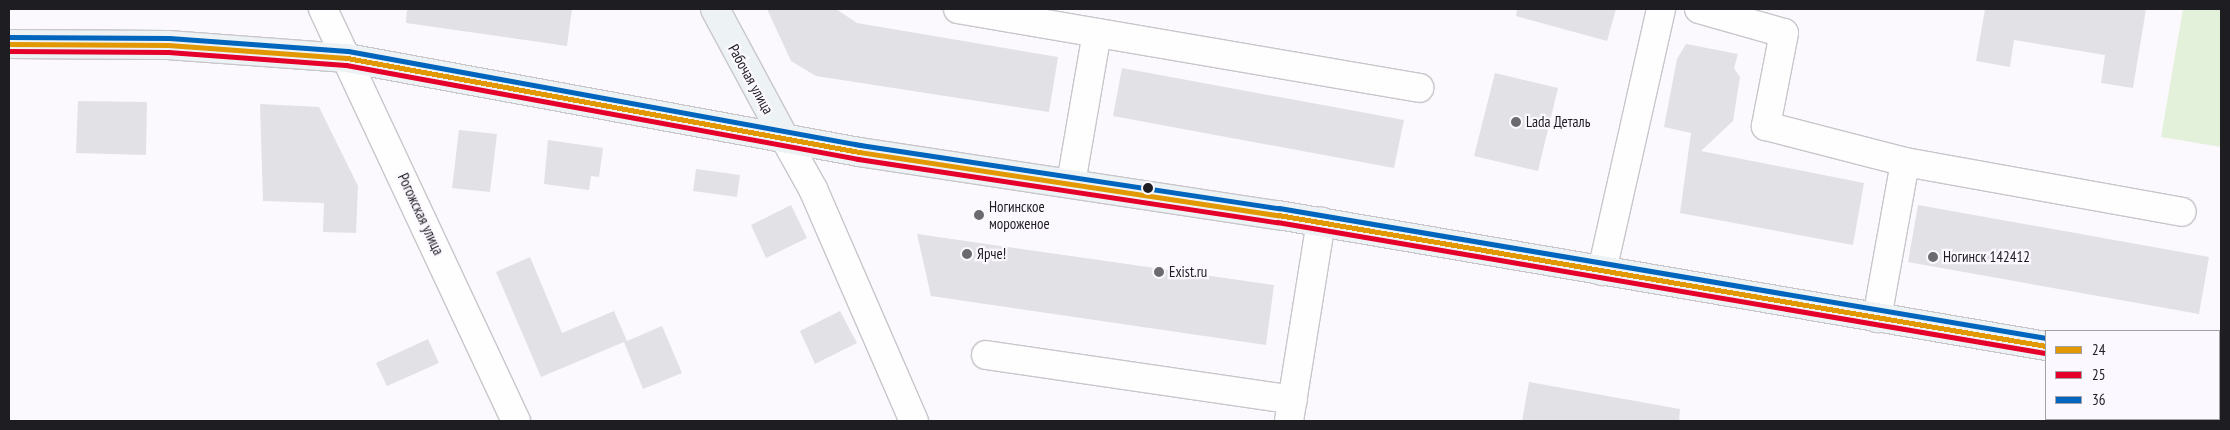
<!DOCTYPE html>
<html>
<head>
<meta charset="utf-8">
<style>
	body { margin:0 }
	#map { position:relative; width:2230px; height:430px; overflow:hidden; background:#fbf9fe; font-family:"PT Sans Narrow",sans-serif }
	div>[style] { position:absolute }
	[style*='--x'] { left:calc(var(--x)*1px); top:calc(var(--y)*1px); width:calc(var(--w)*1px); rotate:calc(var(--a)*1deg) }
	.green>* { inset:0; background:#e3f1da }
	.building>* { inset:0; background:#e2e1e5 }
	.roads { filter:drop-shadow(1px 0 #c8c6ca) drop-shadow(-1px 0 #c8c6ca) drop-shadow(0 1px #c8c6ca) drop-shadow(0 -1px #c8c6ca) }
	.minor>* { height:28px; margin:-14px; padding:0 14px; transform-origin:14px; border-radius:14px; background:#fefeff }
	.major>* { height:28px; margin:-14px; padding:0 14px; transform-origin:14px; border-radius:14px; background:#edf3f4 }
	.bus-1>* { height:5px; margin:-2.5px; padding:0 2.5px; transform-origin:2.5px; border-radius:2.5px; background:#e19803 }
	.bus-2>* { height:5px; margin:-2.5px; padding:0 2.5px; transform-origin:2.5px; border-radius:2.5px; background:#e4002b }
	.bus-3>* { height:5px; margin:-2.5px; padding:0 2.5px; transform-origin:2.5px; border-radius:2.5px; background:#0065bd }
	.dots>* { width:14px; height:14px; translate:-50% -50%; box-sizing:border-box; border:2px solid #fbf8ff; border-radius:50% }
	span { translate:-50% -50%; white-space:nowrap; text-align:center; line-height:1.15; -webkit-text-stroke:4.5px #fbf8ff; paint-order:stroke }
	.street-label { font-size:15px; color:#1e1d21 }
	.poi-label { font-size:15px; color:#1e1d21 }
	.left { translate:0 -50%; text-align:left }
	.frame { position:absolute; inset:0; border:10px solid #1e1d21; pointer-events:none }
	.legend { position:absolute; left:2045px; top:330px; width:175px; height:90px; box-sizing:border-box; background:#fbf8ff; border:1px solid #a3a0a6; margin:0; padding:6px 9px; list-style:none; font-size:15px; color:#1e1d21 }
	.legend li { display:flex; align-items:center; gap:10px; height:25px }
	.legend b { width:25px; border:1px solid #a3a0a6 }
</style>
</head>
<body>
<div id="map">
	<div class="green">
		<i style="clip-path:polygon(2183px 9px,2221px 9px,2221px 147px,2161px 137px)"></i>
	</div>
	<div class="building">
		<i style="clip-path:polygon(407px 9px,572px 9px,567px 46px,406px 23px)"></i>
		<i style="clip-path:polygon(767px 9px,836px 9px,857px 23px,1058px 57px,1049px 112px,816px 76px,791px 61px)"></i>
		<i style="clip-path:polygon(1517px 9px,1616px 9px,1607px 41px,1516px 16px)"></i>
		<i style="clip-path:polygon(1985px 9px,2146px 9px,2133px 88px,2101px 83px,2105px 55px,2014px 40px,2010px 67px,1976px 61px)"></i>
		<i style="clip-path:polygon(1686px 44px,1738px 54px,1734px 68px,1740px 77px,1733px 121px,1701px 151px,1864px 183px,1853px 245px,1680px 213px,1691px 133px,1664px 127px,1677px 59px)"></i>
		<i style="clip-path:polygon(1122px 68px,1404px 120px,1394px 168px,1113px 116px)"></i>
		<i style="clip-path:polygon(1495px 73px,1558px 88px,1538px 171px,1474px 156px)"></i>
		<i style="clip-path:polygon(78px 101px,147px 102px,146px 155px,76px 153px)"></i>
		<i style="clip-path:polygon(260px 104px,319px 107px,358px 186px,356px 233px,323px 232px,324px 203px,263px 201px)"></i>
		<i style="clip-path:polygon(459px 130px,497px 134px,490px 192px,452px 188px)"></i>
		<i style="clip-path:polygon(548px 140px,603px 148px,599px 177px,591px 176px,589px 190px,544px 184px)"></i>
		<i style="clip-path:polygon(696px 169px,740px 175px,737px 197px,693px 191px)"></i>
		<i style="clip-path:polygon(791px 205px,807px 238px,766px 258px,751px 225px)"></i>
		<i style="clip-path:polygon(1918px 205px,2209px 257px,2199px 314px,1908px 262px)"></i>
		<i style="clip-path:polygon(917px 234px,1274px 285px,1266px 345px,931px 296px)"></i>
		<i style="clip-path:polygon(530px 257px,562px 333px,614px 311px,627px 341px,662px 326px,682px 373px,643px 389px,624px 342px,541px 377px,496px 272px)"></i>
		<i style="clip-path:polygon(840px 311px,857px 343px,815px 364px,800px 331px)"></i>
		<i style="clip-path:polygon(428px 339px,439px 363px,387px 386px,376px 363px)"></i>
		<i style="clip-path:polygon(1529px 382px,1680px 409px,1679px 421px,1522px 421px)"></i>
	</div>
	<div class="roads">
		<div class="minor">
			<i style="--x:323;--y:9;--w:455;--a:64.9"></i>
			<i style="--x:958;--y:9;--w:468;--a:9.7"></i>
			<i style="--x:1699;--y:9;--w:88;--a:15.8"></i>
			<i style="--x:1784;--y:33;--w:95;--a:101"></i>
			<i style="--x:1766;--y:126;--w:144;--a:14.5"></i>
			<i style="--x:784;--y:137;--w:60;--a:60.9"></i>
			<i style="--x:813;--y:189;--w:253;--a:66.5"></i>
			<i style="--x:1071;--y:183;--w:152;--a:-80.2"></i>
			<i style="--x:1602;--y:271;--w:269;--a:-77.3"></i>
			<i style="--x:1877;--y:318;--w:158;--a:-79.8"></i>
			<i style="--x:1905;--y:162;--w:281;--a:10.2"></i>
			<i style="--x:986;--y:355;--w:310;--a:8.3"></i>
			<i style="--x:1289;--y:421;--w:202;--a:-80.9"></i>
			<i style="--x:2170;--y:421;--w:2;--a:-90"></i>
		</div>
		<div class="major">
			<i style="--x:715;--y:9;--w:145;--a:61.7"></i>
			<i style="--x:9;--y:44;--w:159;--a:0.4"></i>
			<i style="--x:168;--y:45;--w:179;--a:4.2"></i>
			<i style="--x:347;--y:58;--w:521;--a:10.4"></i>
			<i style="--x:859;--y:152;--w:424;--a:8.6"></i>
			<i style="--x:1278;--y:215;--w:779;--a:9.68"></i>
			<i style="--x:2219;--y:377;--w:2;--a:0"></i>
		</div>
	</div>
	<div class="bus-1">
		<i style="--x:9;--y:44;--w:159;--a:0.4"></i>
		<i style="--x:168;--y:45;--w:179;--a:4.2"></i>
		<i style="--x:347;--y:58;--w:521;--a:10.4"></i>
		<i style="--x:859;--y:152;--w:424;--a:8.6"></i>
		<i style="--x:1278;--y:215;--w:779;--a:9.68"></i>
	</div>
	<div class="bus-2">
		<i style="--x:9;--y:51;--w:159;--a:0.4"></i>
		<i style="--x:168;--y:52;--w:178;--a:4.2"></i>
		<i style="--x:346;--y:65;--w:521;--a:10.4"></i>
		<i style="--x:858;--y:159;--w:424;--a:8.6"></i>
		<i style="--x:1277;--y:222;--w:779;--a:9.68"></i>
	</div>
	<div class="bus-3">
		<i style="--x:9;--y:37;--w:160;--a:0.4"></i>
		<i style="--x:169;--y:38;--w:179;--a:4.2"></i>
		<i style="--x:348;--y:51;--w:521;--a:10.4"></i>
		<i style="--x:860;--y:145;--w:424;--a:8.6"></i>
		<i style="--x:1279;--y:208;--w:778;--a:9.62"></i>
	</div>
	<div class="dots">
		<i style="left:1516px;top:122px;background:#6b6a6e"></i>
		<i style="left:1148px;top:188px;background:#1e1d21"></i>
		<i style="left:979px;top:215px;background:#6b6a6e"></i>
		<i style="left:967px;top:254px;background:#6b6a6e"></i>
		<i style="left:1933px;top:257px;background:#6b6a6e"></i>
		<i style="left:1159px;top:272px;background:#6b6a6e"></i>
	</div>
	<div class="street-label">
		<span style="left:751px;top:79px;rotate:61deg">Рабочая улица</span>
		<span style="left:421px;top:214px;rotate:65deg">Рогожская улица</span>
	</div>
	<div class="poi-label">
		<span class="left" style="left:1526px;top:122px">Lada Деталь</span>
		<span class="left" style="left:989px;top:215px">Ногинское<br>мороженое</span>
		<span class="left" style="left:977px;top:254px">Ярче!</span>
		<span class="left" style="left:1943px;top:257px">Ногинск 142412</span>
		<span class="left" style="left:1169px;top:272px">Exist.ru</span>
	</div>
	<div class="frame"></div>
	<ul class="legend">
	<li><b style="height:6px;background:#e19803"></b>24</li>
	<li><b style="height:6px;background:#e4002b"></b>25</li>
	<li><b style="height:6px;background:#0065bd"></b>36</li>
	</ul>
</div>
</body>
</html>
